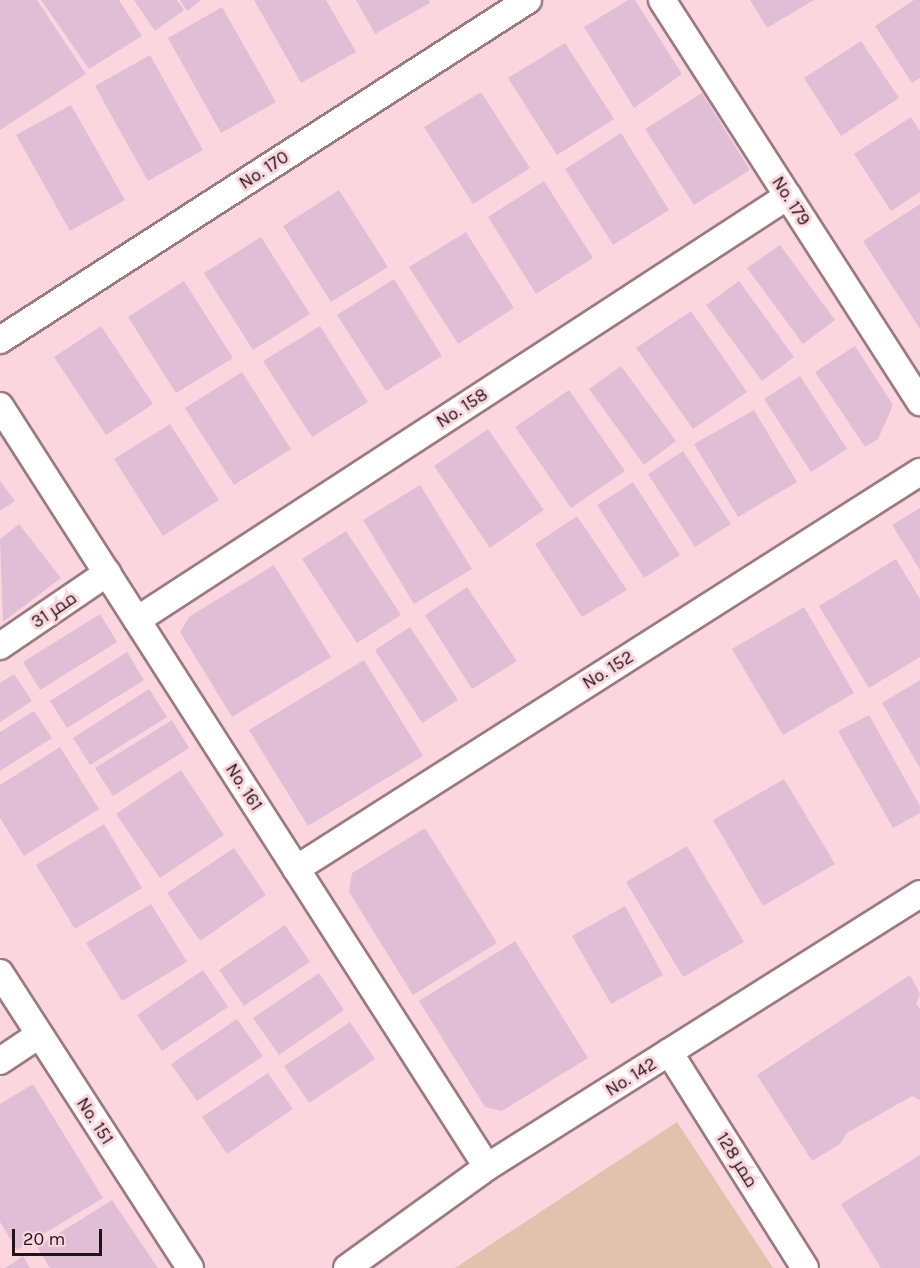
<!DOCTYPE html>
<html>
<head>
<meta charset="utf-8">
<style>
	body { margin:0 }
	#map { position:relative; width:920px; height:1268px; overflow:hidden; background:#fcd6de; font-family:Karla,Cairo,sans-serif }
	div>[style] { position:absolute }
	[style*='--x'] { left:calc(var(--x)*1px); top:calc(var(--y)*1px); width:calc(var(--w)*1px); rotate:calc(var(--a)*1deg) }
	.green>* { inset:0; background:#e2c2ac }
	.building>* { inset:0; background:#e0bfd6 }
	.roads { filter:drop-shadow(2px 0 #9b7a81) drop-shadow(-2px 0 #9b7a81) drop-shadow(0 2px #9b7a81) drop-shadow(0 -2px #9b7a81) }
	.street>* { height:26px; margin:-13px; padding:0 13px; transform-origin:13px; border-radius:13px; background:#fff }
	span { translate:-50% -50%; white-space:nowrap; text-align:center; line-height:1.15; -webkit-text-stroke:6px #fcd6de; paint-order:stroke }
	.street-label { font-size:18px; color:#211417 }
	.scale { position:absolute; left:12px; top:1229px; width:90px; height:27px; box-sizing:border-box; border:3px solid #211417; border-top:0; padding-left:8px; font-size:18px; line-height:21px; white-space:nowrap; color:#211417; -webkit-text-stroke:4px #fcd6de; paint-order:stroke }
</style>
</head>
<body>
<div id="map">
	<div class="green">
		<i style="clip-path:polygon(677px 1122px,773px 1268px,455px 1268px)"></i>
	</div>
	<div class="building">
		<i style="clip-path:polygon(0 0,37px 0,86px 74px,0 130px)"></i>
		<i style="clip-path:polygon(41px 0,119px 0,142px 36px,89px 69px)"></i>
		<i style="clip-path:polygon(134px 0,177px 0,184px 10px,155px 31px)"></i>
		<i style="clip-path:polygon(180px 0,201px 0,187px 11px)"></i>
		<i style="clip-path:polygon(254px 0,326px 0,356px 52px,301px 83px)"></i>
		<i style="clip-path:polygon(356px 0,429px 0,430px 3px,375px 34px)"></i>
		<i style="clip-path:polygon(628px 0,635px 0,682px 74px,634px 108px,584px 27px)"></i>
		<i style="clip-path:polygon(750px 0,814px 0,767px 28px)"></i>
		<i style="clip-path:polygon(914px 0,920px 0,920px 78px,912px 83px,875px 26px)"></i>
		<i style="clip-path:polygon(222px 7px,276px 102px,221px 133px,168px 38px)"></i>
		<i style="clip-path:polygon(861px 41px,899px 98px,841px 136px,804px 78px)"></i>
		<i style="clip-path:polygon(565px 43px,614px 119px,557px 155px,508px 78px)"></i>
		<i style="clip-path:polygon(150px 55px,203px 150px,148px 181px,95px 86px)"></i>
		<i style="clip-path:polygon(481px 92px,530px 168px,473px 204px,424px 127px)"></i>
		<i style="clip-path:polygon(702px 93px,750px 170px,694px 205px,645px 129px)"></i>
		<i style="clip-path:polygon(71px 105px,125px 200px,70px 231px,16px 135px)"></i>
		<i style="clip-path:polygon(911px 117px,920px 131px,920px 192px,891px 211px,854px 154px)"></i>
		<i style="clip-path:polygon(621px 133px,669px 210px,613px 245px,565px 169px)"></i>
		<i style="clip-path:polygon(544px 181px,593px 258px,536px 294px,488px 217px)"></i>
		<i style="clip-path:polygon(339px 190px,388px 267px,331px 302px,283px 226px)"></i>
		<i style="clip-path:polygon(920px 204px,920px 329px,863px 241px)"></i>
		<i style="clip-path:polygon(466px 232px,514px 308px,458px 344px,409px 267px)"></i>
		<i style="clip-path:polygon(261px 237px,310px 314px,253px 350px,204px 273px)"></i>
		<i style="clip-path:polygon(780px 245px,835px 320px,803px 344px,747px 268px)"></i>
		<i style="clip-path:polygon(394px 279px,442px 356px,386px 391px,337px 315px)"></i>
		<i style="clip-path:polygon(184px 281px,233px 358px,176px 393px,128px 317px)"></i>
		<i style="clip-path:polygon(739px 281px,794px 357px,762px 381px,706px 305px)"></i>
		<i style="clip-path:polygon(691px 311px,747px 392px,693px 429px,636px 348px)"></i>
		<i style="clip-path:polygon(101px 326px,153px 404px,106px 435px,54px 357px)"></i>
		<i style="clip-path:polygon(320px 326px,368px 402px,312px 437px,263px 361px)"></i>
		<i style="clip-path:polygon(855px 346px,893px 405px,878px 439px,865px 447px,815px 372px)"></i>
		<i style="clip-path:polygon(621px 366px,676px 441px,644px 465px,589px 389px)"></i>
		<i style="clip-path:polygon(242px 372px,291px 449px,234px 485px,185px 408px)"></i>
		<i style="clip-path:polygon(800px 376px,847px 449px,811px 472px,764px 399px)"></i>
		<i style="clip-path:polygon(569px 390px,625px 471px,571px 508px,515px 427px)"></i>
		<i style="clip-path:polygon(754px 410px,797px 482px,738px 517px,694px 444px)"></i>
		<i style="clip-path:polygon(170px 424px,219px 500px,163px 536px,114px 459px)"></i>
		<i style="clip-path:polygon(488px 429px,544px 510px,490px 548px,434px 466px)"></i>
		<i style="clip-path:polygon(683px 451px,731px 524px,695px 547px,648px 474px)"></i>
		<i style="clip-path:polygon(0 481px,15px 501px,0 511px)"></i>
		<i style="clip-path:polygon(633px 482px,680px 555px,644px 578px,597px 505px)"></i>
		<i style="clip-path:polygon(420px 485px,472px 569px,414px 604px,363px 520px)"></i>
		<i style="clip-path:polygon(920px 508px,920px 570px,892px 525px)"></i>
		<i style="clip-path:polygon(577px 516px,627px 590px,582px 617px,535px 544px)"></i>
		<i style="clip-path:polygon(19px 524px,61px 578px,3px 622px,0 539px)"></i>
		<i style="clip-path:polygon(346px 531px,401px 615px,357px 643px,302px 559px)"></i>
		<i style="clip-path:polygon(896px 559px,920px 599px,920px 657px,869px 688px,819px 606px)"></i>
		<i style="clip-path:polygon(274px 565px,331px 657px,232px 717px,180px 632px,190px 616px)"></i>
		<i style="clip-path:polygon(467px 587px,517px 661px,472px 689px,425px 615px)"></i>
		<i style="clip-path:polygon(804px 607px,854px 693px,783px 735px,732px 649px)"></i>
		<i style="clip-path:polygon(100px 614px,117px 642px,40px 690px,23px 662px)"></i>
		<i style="clip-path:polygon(410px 627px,458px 700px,422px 723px,375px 650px)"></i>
		<i style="clip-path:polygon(127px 652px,144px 680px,67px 728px,50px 701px)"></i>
		<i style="clip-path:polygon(364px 660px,423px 756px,308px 826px,249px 730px)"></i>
		<i style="clip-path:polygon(14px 674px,32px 701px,0 722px,0 683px)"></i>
		<i style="clip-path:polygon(920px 680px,920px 768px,882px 703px)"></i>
		<i style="clip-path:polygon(149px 689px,167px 717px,90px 765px,73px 738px)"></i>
		<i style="clip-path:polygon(34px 711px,52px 738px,0 771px,0 732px)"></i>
		<i style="clip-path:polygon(869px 715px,920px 806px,920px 813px,893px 828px,838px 731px)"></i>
		<i style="clip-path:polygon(172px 720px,189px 748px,113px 796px,95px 768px)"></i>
		<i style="clip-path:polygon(60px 747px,99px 809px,24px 856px,0 818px,0 785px)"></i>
		<i style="clip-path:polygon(181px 770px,224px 835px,160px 878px,116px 814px)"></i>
		<i style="clip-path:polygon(784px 779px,835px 864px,763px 906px,713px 820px)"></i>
		<i style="clip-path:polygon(104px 824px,142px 888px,75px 929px,36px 865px)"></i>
		<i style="clip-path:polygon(425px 828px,497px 943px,413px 995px,349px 892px,352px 873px)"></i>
		<i style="clip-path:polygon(687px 846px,744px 942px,683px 977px,626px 882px)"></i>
		<i style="clip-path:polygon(234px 848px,266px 895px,200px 941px,167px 893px)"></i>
		<i style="clip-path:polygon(151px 904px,187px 962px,122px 1001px,86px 943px)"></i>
		<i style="clip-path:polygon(625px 906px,663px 975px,611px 1004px,572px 936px)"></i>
		<i style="clip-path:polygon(285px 925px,310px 962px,244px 1006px,219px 970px)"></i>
		<i style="clip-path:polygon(515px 941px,588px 1058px,502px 1111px,485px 1107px,419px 1001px)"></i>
		<i style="clip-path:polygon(203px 970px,228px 1007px,162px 1051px,137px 1015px)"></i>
		<i style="clip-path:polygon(319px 973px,344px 1010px,279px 1055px,253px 1018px)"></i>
		<i style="clip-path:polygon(910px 975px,920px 994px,916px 1004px,920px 1009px,920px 1100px,912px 1096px,847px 1133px,840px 1144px,812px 1161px,757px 1075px)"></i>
		<i style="clip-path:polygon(237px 1019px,263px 1056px,197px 1101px,171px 1064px)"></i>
		<i style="clip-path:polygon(350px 1022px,375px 1059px,309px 1103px,284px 1066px)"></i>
		<i style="clip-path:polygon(268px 1073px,293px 1109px,227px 1154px,202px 1117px)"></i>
		<i style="clip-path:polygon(33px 1084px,103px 1198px,17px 1250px,0 1222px,0 1104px)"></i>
		<i style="clip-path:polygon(920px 1155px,920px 1268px,881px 1268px,841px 1204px)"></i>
		<i style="clip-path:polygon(112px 1200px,158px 1268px,50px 1268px,37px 1247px)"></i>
		<i style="clip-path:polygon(23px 1256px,30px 1268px,5px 1268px)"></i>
	</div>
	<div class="roads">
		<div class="street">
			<i style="--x:662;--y:0;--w:478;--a:57.3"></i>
			<i style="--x:0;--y:340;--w:628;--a:-32.78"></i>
			<i style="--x:0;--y:406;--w:903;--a:57.38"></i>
			<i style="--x:137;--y:620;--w:777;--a:-33.08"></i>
			<i style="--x:0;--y:646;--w:130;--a:-34.3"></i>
			<i style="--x:296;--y:869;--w:740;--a:-32.47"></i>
			<i style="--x:0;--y:973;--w:351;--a:57.2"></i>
			<i style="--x:669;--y:1052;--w:255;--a:57.8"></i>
			<i style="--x:0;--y:1061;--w:47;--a:-33.7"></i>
			<i style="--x:347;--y:1268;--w:173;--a:-35.8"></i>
			<i style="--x:487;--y:1167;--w:512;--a:-32.23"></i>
		</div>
	</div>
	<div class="street-label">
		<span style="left:264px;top:170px;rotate:-33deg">No. 170</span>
		<span style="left:791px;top:201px;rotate:57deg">No. 179</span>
		<span style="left:462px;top:408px;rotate:-33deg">No. 158</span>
		<span style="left:54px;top:610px;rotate:-34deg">ممر 31</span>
		<span style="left:608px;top:670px;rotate:-32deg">No. 152</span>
		<span style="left:244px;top:787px;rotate:57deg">No. 161</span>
		<span style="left:631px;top:1077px;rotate:-32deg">No. 142</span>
		<span style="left:95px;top:1121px;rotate:57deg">No. 151</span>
		<span style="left:737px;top:1160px;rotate:58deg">ممر 128</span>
	</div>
	<div class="scale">20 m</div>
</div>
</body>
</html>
